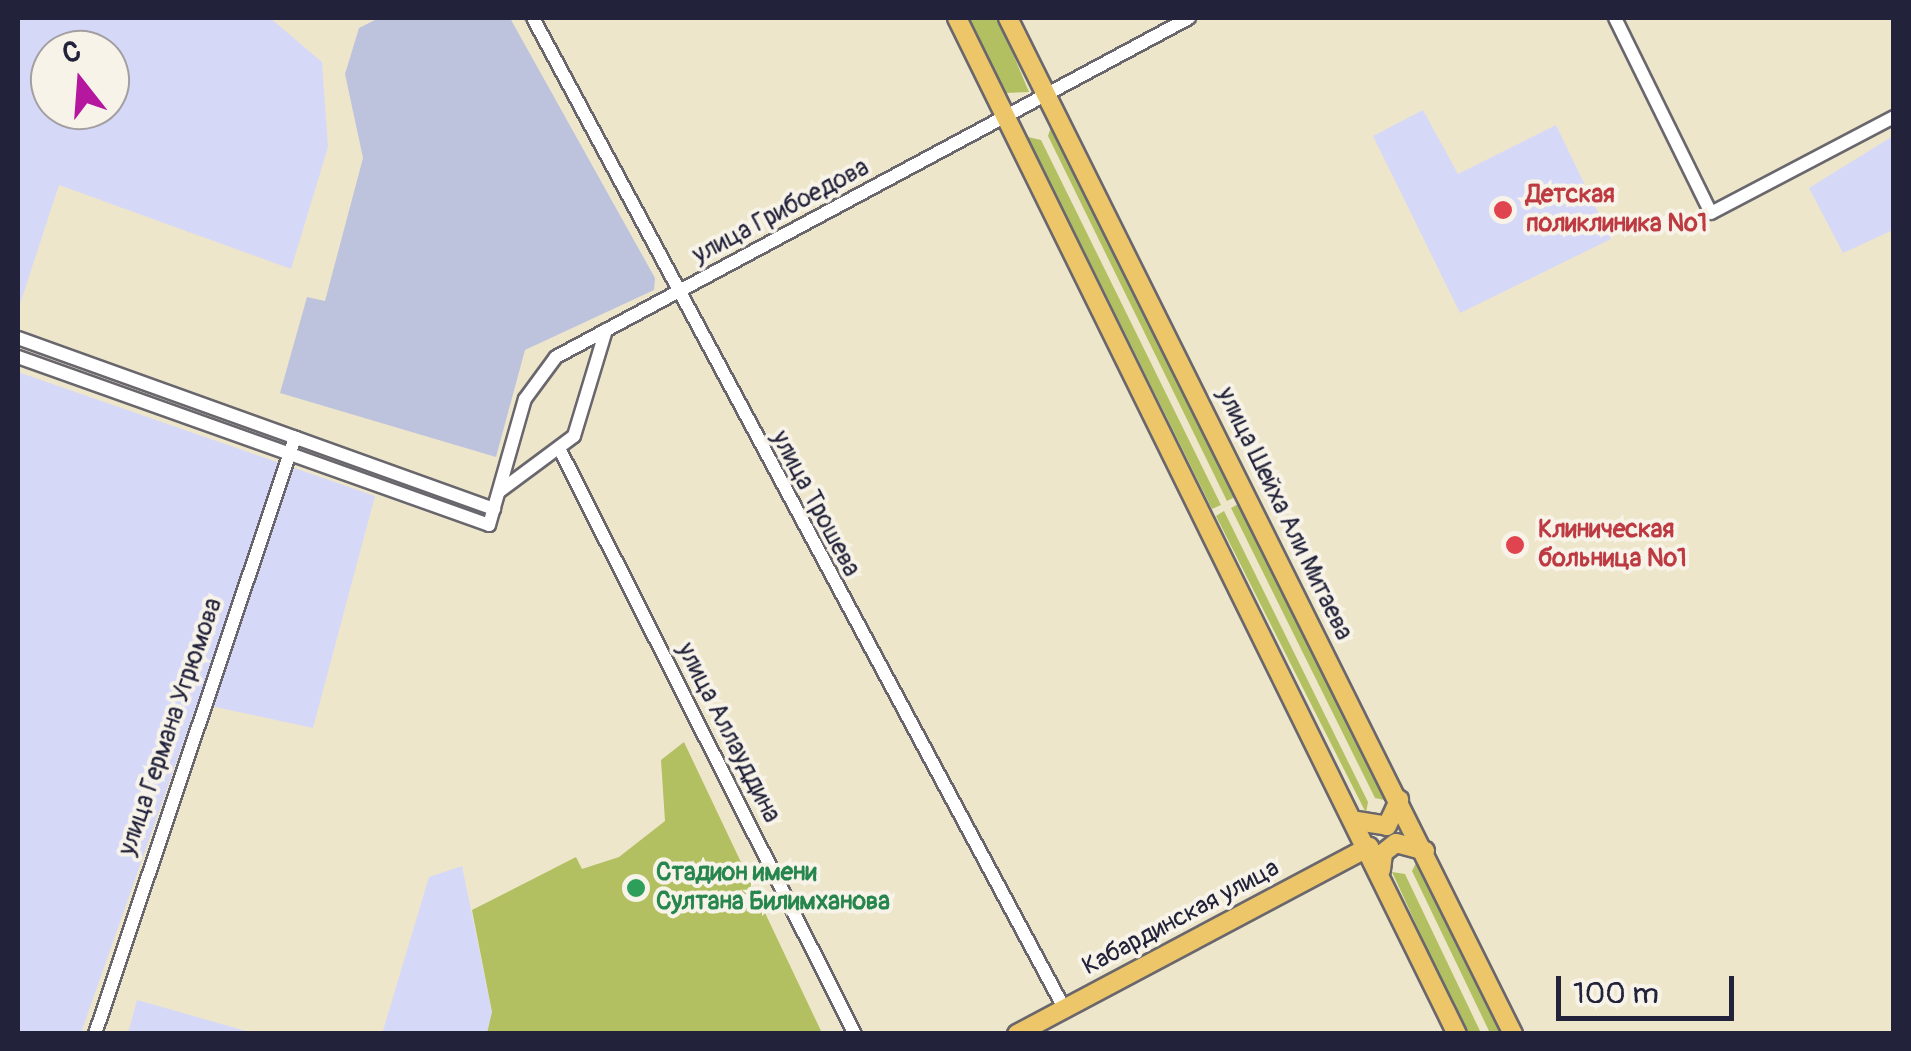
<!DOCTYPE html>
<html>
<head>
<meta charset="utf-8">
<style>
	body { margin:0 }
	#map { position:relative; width:1911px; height:1051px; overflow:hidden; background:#eee6cb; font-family:Pangolin,sans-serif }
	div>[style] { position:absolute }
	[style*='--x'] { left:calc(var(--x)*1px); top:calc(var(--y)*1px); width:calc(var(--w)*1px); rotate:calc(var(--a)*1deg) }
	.built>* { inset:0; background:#d6d8f8 }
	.industrial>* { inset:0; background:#bec3dd }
	.green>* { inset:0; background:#b3c062 }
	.roads { filter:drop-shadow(2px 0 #69676d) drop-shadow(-2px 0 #69676d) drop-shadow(0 2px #69676d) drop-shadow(0 -2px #69676d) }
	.minor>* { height:12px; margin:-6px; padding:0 6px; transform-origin:6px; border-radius:6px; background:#fff }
	.major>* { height:18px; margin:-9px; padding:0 9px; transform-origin:9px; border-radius:9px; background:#ecc669 }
	.dots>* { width:28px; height:28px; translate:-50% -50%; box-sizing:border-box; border:5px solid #f7f3e8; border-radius:50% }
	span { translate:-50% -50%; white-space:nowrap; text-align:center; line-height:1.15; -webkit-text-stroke:8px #f7f3e8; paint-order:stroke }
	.health-label { font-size:25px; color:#be3a42; font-weight:700 }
	.left { translate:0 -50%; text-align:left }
	.street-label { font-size:25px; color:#22223b }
	.leisure-label { font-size:25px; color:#27864d; font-weight:700 }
	.frame { position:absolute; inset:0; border:20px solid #22223b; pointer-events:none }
	.north { position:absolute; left:30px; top:30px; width:100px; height:100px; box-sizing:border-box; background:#f7f3e8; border:2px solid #a29fa3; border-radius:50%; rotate:343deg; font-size:28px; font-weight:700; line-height:40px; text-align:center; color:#22223b }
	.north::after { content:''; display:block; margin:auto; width:35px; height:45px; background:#b5179e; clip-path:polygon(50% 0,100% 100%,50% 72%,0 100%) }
	.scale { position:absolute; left:1556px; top:976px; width:178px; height:45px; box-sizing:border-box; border:5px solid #22223b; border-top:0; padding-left:12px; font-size:30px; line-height:35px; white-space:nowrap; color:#22223b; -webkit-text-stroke:8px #f7f3e8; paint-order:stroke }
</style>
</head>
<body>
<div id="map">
	<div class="built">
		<i style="clip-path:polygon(evenodd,18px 18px,270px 18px,322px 62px,328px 147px,291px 269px,59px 185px,18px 310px,18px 18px,110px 50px,110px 110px,50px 110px,50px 50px,110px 50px)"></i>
		<i style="clip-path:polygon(1423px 110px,1458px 174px,1556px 125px,1611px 239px,1460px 313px,1373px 136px)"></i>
		<i style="clip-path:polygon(1893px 136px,1893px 230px,1843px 253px,1809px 188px)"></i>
		<i style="clip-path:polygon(18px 372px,375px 496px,313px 728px,197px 703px,81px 1033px,18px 1034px)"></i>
		<i style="clip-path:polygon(462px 866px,492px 1012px,487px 1033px,382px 1034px,429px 877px)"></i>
		<i style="clip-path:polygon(137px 1000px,169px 1009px,253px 1033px,128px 1033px)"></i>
	</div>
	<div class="industrial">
		<i style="clip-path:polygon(379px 18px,510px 18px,655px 278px,654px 290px,525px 350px,496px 457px,280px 393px,307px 297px,325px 301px,363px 158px,345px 74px,359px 28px)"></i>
	</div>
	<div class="green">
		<i style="clip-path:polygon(967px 18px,998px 18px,1029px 92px,1005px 93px)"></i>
		<i style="clip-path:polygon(1052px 124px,1237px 496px,1227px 501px,1048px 136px)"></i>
		<i style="clip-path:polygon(1028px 137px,1041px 140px,1221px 505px,1212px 509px)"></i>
		<i style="clip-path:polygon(1240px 503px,1389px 801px,1375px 798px,1231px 508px)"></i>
		<i style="clip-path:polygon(1224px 511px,1368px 802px,1366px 813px,1216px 516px)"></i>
		<i style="clip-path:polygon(684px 742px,822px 1033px,487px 1033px,492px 1012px,472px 910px,576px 857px,582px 869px,619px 857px,665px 821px,661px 760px)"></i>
		<i style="clip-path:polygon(1418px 859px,1505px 1033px,1490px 1033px,1412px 871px)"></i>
		<i style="clip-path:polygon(1392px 872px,1405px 874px,1481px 1033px,1466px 1033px)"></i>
	</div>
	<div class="roads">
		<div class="minor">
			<i style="--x:533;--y:18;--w:1123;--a:61.79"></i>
			<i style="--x:1615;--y:18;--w:217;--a:63.8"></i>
			<i style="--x:1711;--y:213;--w:207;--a:-27.7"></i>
			<i style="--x:18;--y:338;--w:506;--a:19.76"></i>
			<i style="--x:18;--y:357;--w:500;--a:19.63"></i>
			<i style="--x:489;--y:525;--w:131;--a:-74.1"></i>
			<i style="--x:525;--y:399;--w:52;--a:-53.6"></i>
			<i style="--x:556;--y:357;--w:718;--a:-28.17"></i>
			<i style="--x:561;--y:452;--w:652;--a:63.2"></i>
			<i style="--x:500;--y:491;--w:92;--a:-36.6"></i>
			<i style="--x:574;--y:436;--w:111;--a:-73.2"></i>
			<i style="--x:95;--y:1034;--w:629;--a:-71.45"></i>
		</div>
		<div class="major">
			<i style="--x:957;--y:18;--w:1132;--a:63.8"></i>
			<i style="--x:1008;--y:18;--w:1135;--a:63.57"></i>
			<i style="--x:1357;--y:821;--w:30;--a:9"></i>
			<i style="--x:1387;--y:826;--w:29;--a:-65"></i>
			<i style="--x:1381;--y:870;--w:17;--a:-83"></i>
			<i style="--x:1383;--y:853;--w:16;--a:-38"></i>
			<i style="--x:1396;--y:843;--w:30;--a:15"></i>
			<i style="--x:1017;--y:1034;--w:399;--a:-28"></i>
		</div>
	</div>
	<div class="dots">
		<i style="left:1503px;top:210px;background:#e0444e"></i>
		<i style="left:1515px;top:545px;background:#e0444e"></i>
		<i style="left:636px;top:888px;background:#2e9e5b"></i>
	</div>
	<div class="health-label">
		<span class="left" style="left:1526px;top:210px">Детская<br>поликлиника №1</span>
		<span class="left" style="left:1538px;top:545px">Клиническая<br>больница №1</span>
	</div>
	<div class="street-label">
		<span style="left:781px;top:212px;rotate:-28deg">улица Грибоедова</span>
		<span style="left:815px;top:504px;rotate:62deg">улица Трошева</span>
		<span style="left:1284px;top:514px;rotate:64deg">улица Шейха Али Митаева</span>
		<span style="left:171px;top:727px;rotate:-71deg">улица Германа Угрюмова</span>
		<span style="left:728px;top:733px;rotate:63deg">улица Аллауддина</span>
		<span style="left:1181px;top:918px;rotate:-28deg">Кабардинская улица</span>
	</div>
	<div class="leisure-label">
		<span class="left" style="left:656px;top:888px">Стадион имени<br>Султана Билимханова</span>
	</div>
	<div class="frame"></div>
	<div class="north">С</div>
	<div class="scale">100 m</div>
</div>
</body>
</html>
